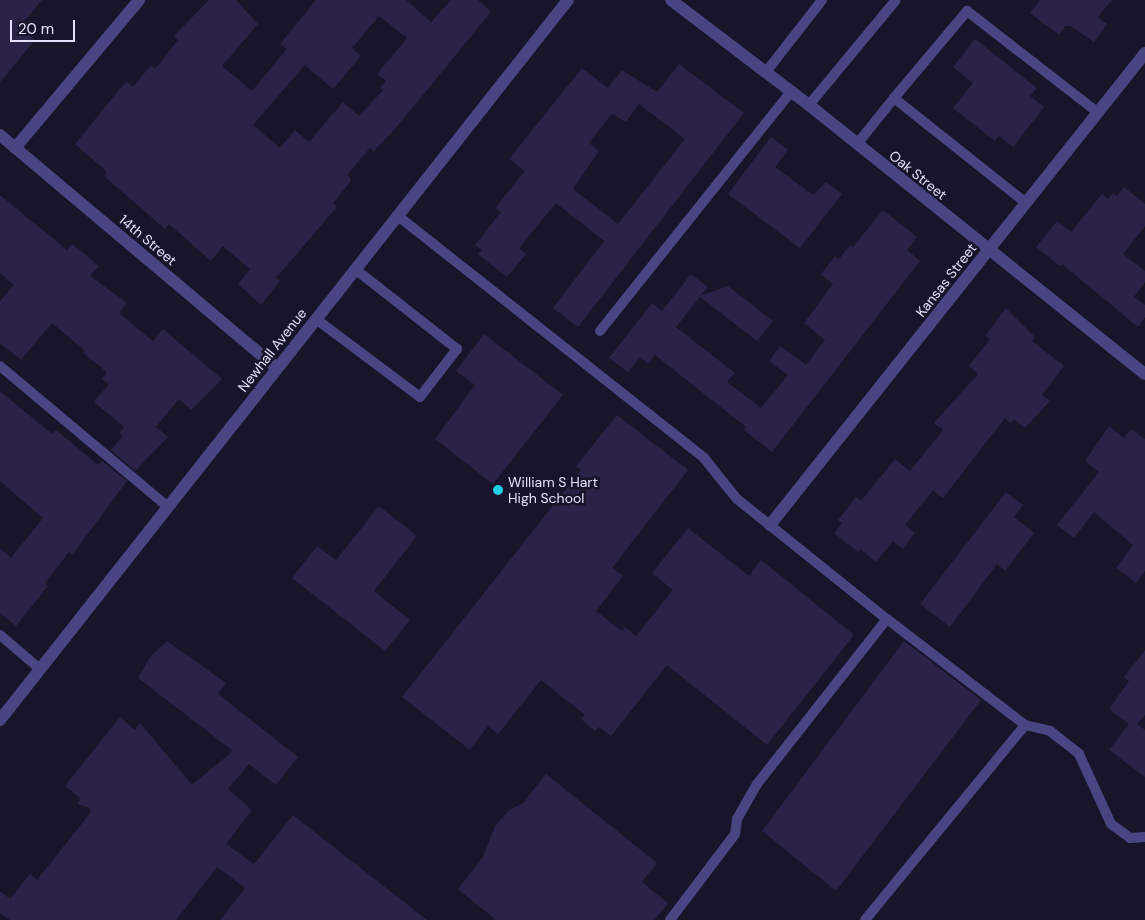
<!DOCTYPE html>
<html>
<head>
<meta charset="utf-8">
<style>
	body { margin:0 }
	#map { position:relative; width:1145px; height:920px; overflow:hidden; background:#18142a; font-family:"DM Sans",sans-serif }
	div>[style] { position:absolute }
	[style*='--x'] { left:calc(var(--x)*1px); top:calc(var(--y)*1px); width:calc(var(--w)*1px); rotate:calc(var(--a)*1deg) }
	.building>* { inset:0; background:#2b2248 }
	.service>* { height:10px; margin:-5px; padding:0 5px; transform-origin:5px; border-radius:5px; background:#494583 }
	.minor>* { height:12px; margin:-6px; padding:0 6px; transform-origin:6px; border-radius:6px; background:#494583 }
	.dots>* { width:14px; height:14px; translate:-50% -50%; box-sizing:border-box; border:2px solid #18142a; border-radius:50% }
	span { translate:-50% -50%; white-space:nowrap; text-align:center; line-height:1.15; -webkit-text-stroke:5px #18142a; paint-order:stroke }
	.street-label { font-size:14px; color:#e4e0fb }
	.poi-label { font-size:14px; color:#e4e0fb }
	.left { translate:0 -50%; text-align:left }
	.scale { position:absolute; left:10px; top:20px; width:65px; height:22px; box-sizing:border-box; border:2px solid #e4e0fb; border-top:0; padding-left:6px; font-size:15px; line-height:18px; white-space:nowrap; color:#e4e0fb; -webkit-text-stroke:4px #18142a; paint-order:stroke }
</style>
</head>
<body>
<div id="map">
	<div class="building">
		<i style="clip-path:polygon(0 0,42px 0,19px 27px,35px 40px,0 82px)"></i>
		<i style="clip-path:polygon(evenodd,209px 0,236px 0,258px 24px,222px 66px,252px 91px,287px 49px,280px 44px,316px 0,406px 0,431px 22px,451px 0,478px 0,491px 12px,395px 129px,374px 151px,370px 148px,348px 174px,351px 181px,333px 203px,337px 207px,276px 278px,280px 281px,261px 305px,238px 284px,250px 269px,223px 246px,211px 261px,169px 224px,165px 229px,104px 176px,107px 172px,75px 144px,123px 85px,127px 82px,133px 87px,151px 65px,155px 69px,178px 40px,174px 36px,209px 0,379px 16px,407px 38px,377px 74px,386px 81px,380px 87px,383px 90px,359px 116px,343px 102px,309px 142px,295px 130px,280px 148px,253px 125px,305px 65px,333px 89px,361px 56px,352px 48px,379px 16px)"></i>
		<i style="clip-path:polygon(1040px 0,1112px 0,1098px 17px,1107px 24px,1094px 42px,1070px 26px,1065px 26px,1059px 35px,1030px 13px)"></i>
		<i style="clip-path:polygon(975px 39px,1037px 88px,1030px 96px,1044px 107px,1013px 147px,999px 136px,995px 141px,953px 108px,973px 83px,953px 67px)"></i>
		<i style="clip-path:polygon(evenodd,679px 64px,744px 113px,578px 327px,553px 308px,604px 241px,556px 203px,519px 248px,526px 254px,507px 277px,478px 254px,482px 250px,475px 245px,501px 212px,495px 208px,525px 171px,509px 159px,582px 68px,608px 88px,622px 70px,657px 92px,679px 64px,639px 104px,685px 139px,618px 224px,573px 189px,599px 151px,589px 143px,612px 114px,626px 122px,639px 104px)"></i>
		<i style="clip-path:polygon(771px 137px,788px 150px,775px 167px,813px 195px,826px 182px,842px 194px,800px 248px,728px 194px)"></i>
		<i style="clip-path:polygon(1124px 187px,1145px 204px,1145px 226px,1123px 254px,1145px 271px,1145px 282px,1134px 297px,1145px 305px,1145px 317px,1138px 327px,1062px 264px,1060px 266px,1036px 247px,1057px 221px,1071px 232px,1102px 194px,1108px 199px,1113px 193px,1117px 196px)"></i>
		<i style="clip-path:polygon(0 195px,67px 250px,72px 244px,99px 266px,90px 276px,127px 303px,119px 313px,153px 341px,163px 329px,222px 379px,191px 410px,179px 399px,156px 427px,168px 437px,135px 471px,111px 450px,123px 436px,119px 433px,124px 427px,94px 402px,109px 384px,102px 379px,107px 372px,83px 353px,85px 351px,52px 323px,21px 360px,0 343px,0 301px,14px 285px,0 273px)"></i>
		<i style="clip-path:polygon(883px 210px,917px 237px,907px 250px,920px 261px,772px 452px,744px 430px,746px 427px,655px 355px,648px 364px,640px 357px,628px 372px,609px 358px,652px 303px,662px 311px,691px 274px,708px 287px,700px 296px,728px 286px,773px 321px,757px 341px,700px 297px,676px 327px,735px 373px,727px 382px,761px 408px,788px 375px,769px 361px,780px 346px,806px 365px,825px 340px,804px 323px,833px 284px,821px 274px,835px 256px,839px 259px,850px 245px,853px 247px)"></i>
		<i style="clip-path:polygon(1006px 308px,1035px 337px,1032px 341px,1064px 366px,1042px 395px,1050px 401px,1025px 428px,1014px 419px,1011px 423px,1005px 418px,943px 498px,933px 490px,905px 525px,915px 533px,903px 549px,893px 541px,876px 562px,860px 549px,858px 552px,834px 533px,842px 523px,838px 520px,856px 497px,861px 501px,895px 459px,910px 471px,943px 430px,934px 423px,978px 374px,969px 366px,990px 339px,985px 336px)"></i>
		<i style="clip-path:polygon(484px 334px,563px 395px,493px 484px,435px 439px,475px 385px,456px 371px)"></i>
		<i style="clip-path:polygon(0 391px,52px 434px,56px 430px,98px 465px,102px 461px,127px 481px,72px 555px,69px 552px,45px 583px,48px 586px,16px 626px,0 613px,0 548px,11px 558px,43px 518px,0 481px)"></i>
		<i style="clip-path:polygon(617px 415px,688px 470px,612px 568px,623px 576px,596px 611px,622px 631px,625px 627px,636px 636px,673px 590px,652px 573px,688px 528px,749px 576px,761px 560px,854px 635px,767px 745px,667px 665px,611px 736px,599px 727px,595px 731px,581px 719px,585px 715px,541px 680px,498px 734px,488px 726px,470px 750px,402px 697px,581px 470px,576px 466px)"></i>
		<i style="clip-path:polygon(1109px 426px,1124px 438px,1131px 429px,1145px 439px,1145px 571px,1136px 583px,1116px 568px,1133px 545px,1094px 512px,1074px 538px,1057px 525px,1099px 472px,1085px 461px)"></i>
		<i style="clip-path:polygon(1006px 492px,1023px 505px,1014px 517px,1034px 533px,1005px 571px,997px 564px,950px 627px,920px 604px)"></i>
		<i style="clip-path:polygon(379px 506px,417px 536px,374px 591px,410px 620px,385px 651px,292px 578px,317px 546px,336px 560px)"></i>
		<i style="clip-path:polygon(167px 641px,226px 683px,218px 694px,298px 757px,276px 785px,249px 764px,228px 789px,252px 810px,226px 844px,254px 864px,293px 815px,427px 920px,220px 920px,245px 888px,217px 867px,176px 920px,10px 920px,0 913px,0 891px,10px 899px,30px 874px,37px 880px,91px 812px,89px 808px,77px 804px,81px 799px,65px 786px,120px 717px,135px 730px,140px 723px,192px 785px,233px 751px,138px 678px,150px 657px)"></i>
		<i style="clip-path:polygon(904px 641px,981px 700px,836px 891px,762px 831px)"></i>
		<i style="clip-path:polygon(1145px 650px,1145px 715px,1137px 724px,1145px 730px,1145px 777px,1109px 750px,1129px 724px,1109px 709px,1129px 681px,1124px 677px)"></i>
		<i style="clip-path:polygon(546px 774px,657px 863px,642px 882px,668px 903px,654px 920px,496px 920px,458px 889px,483px 857px,495px 826px,509px 810px,523px 803px)"></i>
	</div>
	<div class="service">
		<i style="--x:766;--y:72;--w:91;--a:-52.1"></i>
		<i style="--x:809;--y:105;--w:136;--a:-50.4"></i>
		<i style="--x:857;--y:144;--w:59;--a:-51.2"></i>
		<i style="--x:1026;--y:203;--w:169;--a:-141.5"></i>
		<i style="--x:894;--y:98;--w:114;--a:-50"></i>
		<i style="--x:967;--y:11;--w:165;--a:37.8"></i>
		<i style="--x:398;--y:216;--w:390;--a:38.3"></i>
		<i style="--x:704;--y:458;--w:53;--a:51.2"></i>
		<i style="--x:737;--y:499;--w:192;--a:38.7"></i>
		<i style="--x:887;--y:619;--w:174;--a:37.5"></i>
		<i style="--x:1025;--y:725;--w:26;--a:13"></i>
		<i style="--x:1050;--y:731;--w:37;--a:38"></i>
		<i style="--x:1079;--y:754;--w:77;--a:65.4"></i>
		<i style="--x:1111;--y:824;--w:24;--a:36"></i>
		<i style="--x:1130;--y:838;--w:15;--a:-4"></i>
		<i style="--x:316;--y:319;--w:130;--a:36.9"></i>
		<i style="--x:420;--y:397;--w:61;--a:-52.4"></i>
		<i style="--x:457;--y:349;--w:130;--a:-141.9"></i>
		<i style="--x:600;--y:331;--w:306;--a:-51.4"></i>
		<i style="--x:0;--y:366;--w:219;--a:40"></i>
		<i style="--x:0;--y:635;--w:52;--a:40.4"></i>
		<i style="--x:670;--y:920;--w:108;--a:-52.9"></i>
		<i style="--x:735;--y:834;--w:15;--a:-82"></i>
		<i style="--x:737;--y:819;--w:40;--a:-60.3"></i>
		<i style="--x:757;--y:784;--w:210;--a:-51.8"></i>
		<i style="--x:865;--y:920;--w:252;--a:-50.6"></i>
	</div>
	<div class="minor">
		<i style="--x:671;--y:0;--w:173;--a:37.3"></i>
		<i style="--x:809;--y:105;--w:430;--a:38.7"></i>
		<i style="--x:0;--y:135;--w:362;--a:40.1"></i>
		<i style="--x:15;--y:148;--w:193;--a:-50"></i>
		<i style="--x:770;--y:525;--w:603;--a:-51.53"></i>
		<i style="--x:0;--y:720;--w:917;--a:-51.73"></i>
	</div>
	<div class="dots">
		<i style="left:498px;top:490px;background:#22cde5"></i>
	</div>
	<div class="street-label">
		<span style="left:918px;top:175px;rotate:39deg">Oak Street</span>
		<span style="left:148px;top:240px;rotate:40deg">14th Street</span>
		<span style="left:946px;top:280px;rotate:-52deg">Kansas Street</span>
		<span style="left:272px;top:350px;rotate:-52deg">Newhall Avenue</span>
	</div>
	<div class="poi-label">
		<span class="left" style="left:508px;top:490px">William S Hart<br>High School</span>
	</div>
	<div class="scale">20 m</div>
</div>
</body>
</html>
